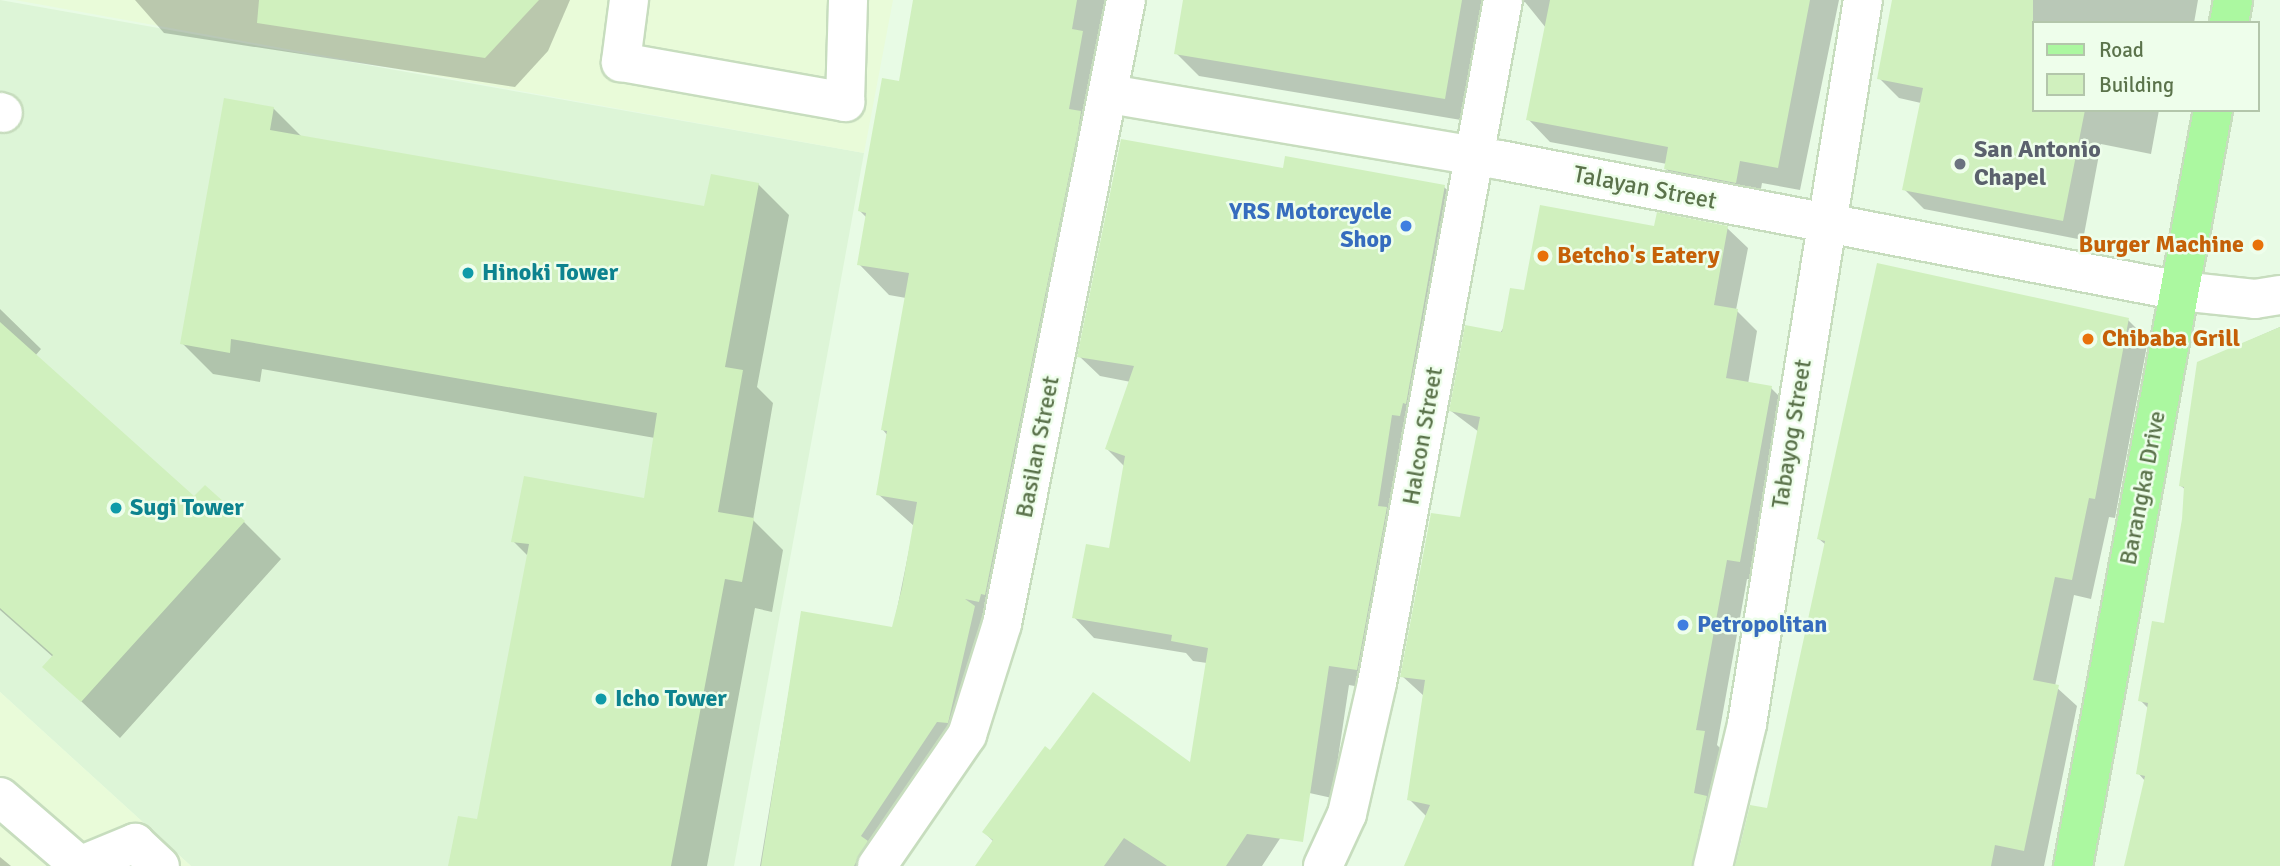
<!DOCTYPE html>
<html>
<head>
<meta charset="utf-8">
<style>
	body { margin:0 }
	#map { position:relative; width:2280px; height:866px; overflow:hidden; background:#e8fbe5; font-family:Signika,sans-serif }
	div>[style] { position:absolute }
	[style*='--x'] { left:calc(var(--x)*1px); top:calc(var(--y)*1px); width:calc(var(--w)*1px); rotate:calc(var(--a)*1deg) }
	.residential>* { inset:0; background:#ddf5d7 }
	.commercial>* { inset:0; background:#e9fbd9 }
	.shadow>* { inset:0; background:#0003 }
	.building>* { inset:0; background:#d0f0be }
	.roads { filter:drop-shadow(2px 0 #c7ddbe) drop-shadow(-2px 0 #c7ddbe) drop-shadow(0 2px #c7ddbe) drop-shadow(0 -2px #c7ddbe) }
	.minor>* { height:38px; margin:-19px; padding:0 19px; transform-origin:19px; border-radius:19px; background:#fff }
	.major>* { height:38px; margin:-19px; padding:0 19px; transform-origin:19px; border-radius:19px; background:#abf8a0 }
	.dots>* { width:19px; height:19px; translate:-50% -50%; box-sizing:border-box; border:4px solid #eefeeb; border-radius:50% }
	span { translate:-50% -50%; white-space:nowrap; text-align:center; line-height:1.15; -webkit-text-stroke:5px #eefeeb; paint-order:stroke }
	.worship-label { font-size:24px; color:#5b616d; font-weight:700 }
	.left { translate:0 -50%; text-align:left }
	.street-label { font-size:24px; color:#5b734b }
	.shop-label { font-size:24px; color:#366cbe; font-weight:700 }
	.right { translate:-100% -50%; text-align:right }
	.food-label { font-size:24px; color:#c56008; font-weight:700 }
	.culture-label { font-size:24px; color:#0d838f; font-weight:700 }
	.legend { position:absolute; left:2032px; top:21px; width:228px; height:91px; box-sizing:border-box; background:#eefeeb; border:2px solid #b3c6ab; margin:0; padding:9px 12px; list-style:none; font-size:21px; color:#5b734b }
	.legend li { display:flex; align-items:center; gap:14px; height:35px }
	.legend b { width:35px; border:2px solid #b3c6ab }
</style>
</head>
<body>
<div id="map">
	<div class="residential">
		<i style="clip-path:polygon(0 0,864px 153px,734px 866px,191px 866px,0 692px)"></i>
	</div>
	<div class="commercial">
		<i style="clip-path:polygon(15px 0,893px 0,864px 153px)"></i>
		<i style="clip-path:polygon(0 692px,191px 866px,0 866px)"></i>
	</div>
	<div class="shadow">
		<i style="clip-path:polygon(135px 0,570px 0,548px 51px,515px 87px,164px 33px)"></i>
		<i style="clip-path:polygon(915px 0,1112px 0,1004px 639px,978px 753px,968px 751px,892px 866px,760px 866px,802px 613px,893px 629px,914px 526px,878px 494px,888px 436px,883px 430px,906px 298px,889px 295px,859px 264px,867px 218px,860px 211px,900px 83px)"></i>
		<i style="clip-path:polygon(1185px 0,1839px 0,1800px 190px,1762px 183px,1758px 205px,1689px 191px,1666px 169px,1667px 164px,1550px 142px,1528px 119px,1546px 28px,1525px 2px,1509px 8px,1467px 121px,1199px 76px,1176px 53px)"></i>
		<i style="clip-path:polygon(1894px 0,2198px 0,2194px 23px,2033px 23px,2033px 110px,2159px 110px,2151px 154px,2101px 144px,2083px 240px,1924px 209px,1904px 189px,1921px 103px,1899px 98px,1879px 78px)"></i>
		<i style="clip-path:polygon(273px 108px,303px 138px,706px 208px,758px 184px,789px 215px,757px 387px,773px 403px,753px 520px,783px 550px,772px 612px,755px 608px,707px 866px,450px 866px,479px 821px,529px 557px,513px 541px,645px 500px,655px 438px,262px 369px,260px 382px,213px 374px,182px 343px)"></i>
		<i style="clip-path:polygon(1284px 170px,1444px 187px,1465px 207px,1377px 690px,1349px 685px,1332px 798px,1214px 772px,1207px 663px,1193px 661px,1186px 653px,1094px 638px,1074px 617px,1110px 550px,1125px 467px,1107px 449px,1131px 382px,1100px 376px,1079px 356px)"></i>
		<i style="clip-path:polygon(1656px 228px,1727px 228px,1748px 248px,1736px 310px,1757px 331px,1748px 384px,1771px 388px,1791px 408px,1760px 581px,1747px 579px,1717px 745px,1725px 753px,1715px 866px,1406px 866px,1427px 817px,1409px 799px,1424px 696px,1402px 676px,1461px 519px,1479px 432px,1451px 411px,1526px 292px)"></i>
		<i style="clip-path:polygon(0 309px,41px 349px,35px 356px,194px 498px,244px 522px,281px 559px,120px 738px,44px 666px,53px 657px,0 610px)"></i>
		<i style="clip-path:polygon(2128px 320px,2148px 340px,2115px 518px,2109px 517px,2091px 599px,2074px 595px,2055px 686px,2077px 706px,2044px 866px,1737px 866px,1768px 810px,1826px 545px,1819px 539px)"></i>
		<i style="clip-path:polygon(2280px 327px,2280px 866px,2126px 866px,2146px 782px,2138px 773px,2149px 709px,2140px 700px,2165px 625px,2183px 520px,2186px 490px,2181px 486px,2198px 363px)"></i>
		<i style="clip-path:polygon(1045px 749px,1281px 837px,1262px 866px,977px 866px,994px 842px,984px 832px)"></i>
		<i style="clip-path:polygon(0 857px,11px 866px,0 866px)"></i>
	</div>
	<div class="building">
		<i style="clip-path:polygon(259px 0,539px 0,485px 58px,257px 23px)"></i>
		<i style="clip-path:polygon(913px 0,1077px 0,1072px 29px,1083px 31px,1069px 109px,1081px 111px,1078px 131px,985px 595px,981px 594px,979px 602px,965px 599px,975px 606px,948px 723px,937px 722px,861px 836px,868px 841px,854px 866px,761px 866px,801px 611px,892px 627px,902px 588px,917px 502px,876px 495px,887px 431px,881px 430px,909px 273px,857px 265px,866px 213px,858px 211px,882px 78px,899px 81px)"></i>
		<i style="clip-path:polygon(1183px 0,1462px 0,1445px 99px,1174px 54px)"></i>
		<i style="clip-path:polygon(1550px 0,1810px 0,1778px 168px,1740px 161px,1736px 183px,1664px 169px,1668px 147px,1526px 120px)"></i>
		<i style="clip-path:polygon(1892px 0,2033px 0,2033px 110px,2085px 110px,2063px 221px,1902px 190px,1923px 88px,1877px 79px)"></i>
		<i style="clip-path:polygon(224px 98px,274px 107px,270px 130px,704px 206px,711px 174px,759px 183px,725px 367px,743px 370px,718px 512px,754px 518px,742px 582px,725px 579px,671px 866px,448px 866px,458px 816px,477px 819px,529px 544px,511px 542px,524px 476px,644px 498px,657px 413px,231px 339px,230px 353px,180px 344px)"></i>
		<i style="clip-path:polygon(1121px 139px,1283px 168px,1285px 156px,1445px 185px,1406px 404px,1403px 403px,1400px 416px,1392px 415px,1378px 506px,1387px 507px,1357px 670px,1329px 666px,1303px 842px,1247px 834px,1226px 866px,1167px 866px,1124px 838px,1104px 866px,975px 866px,993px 840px,982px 832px,1045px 746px,1050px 750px,1093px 692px,1190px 762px,1208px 648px,1171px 641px,1172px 635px,1072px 618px,1086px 544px,1109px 548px,1125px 456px,1105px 449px,1134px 366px,1077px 357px)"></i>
		<i style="clip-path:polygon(1540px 205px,1654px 226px,1657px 212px,1728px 226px,1714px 305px,1738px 309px,1726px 378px,1772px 386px,1740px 562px,1727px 560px,1696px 730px,1705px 731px,1694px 793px,1707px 796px,1692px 866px,1404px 866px,1430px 805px,1407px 800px,1425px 680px,1400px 677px,1431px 513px,1460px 517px,1480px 417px,1449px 411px,1465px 325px,1502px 332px,1510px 288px,1524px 290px)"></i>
		<i style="clip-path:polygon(1877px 263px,2129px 318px,2095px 499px,2089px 498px,2072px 580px,2055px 577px,2033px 680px,2059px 685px,2024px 851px,1995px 845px,1991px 866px,1735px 866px,1750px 805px,1767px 808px,1825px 541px,1817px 539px)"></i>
		<i style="clip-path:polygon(0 322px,194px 496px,205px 485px,245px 521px,81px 702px,42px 667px,53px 655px,0 608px)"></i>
		<i style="clip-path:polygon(2280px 327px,2280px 866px,2124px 866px,2145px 776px,2136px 774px,2148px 703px,2138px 701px,2152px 621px,2164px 623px,2182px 519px,2184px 487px,2179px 486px,2197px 362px)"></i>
	</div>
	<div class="roads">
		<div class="minor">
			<i style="--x:629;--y:0;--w:63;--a:97.4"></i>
			<i style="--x:621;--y:62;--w:228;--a:10.1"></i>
			<i style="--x:845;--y:102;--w:102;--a:-88.3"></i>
			<i style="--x:1109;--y:94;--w:397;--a:9.6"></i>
			<i style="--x:1500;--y:160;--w:693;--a:10.9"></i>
			<i style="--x:2180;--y:291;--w:75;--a:6.1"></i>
			<i style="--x:2255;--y:299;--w:25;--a:-9"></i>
			<i style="--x:0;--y:112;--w:3;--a:18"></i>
			<i style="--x:0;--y:797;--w:104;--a:40.7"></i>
			<i style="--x:79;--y:866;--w:61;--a:-22.3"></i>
			<i style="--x:135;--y:843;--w:34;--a:43"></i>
			<i style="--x:877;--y:866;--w:159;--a:-55.5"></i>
			<i style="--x:967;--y:735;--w:116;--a:-72.5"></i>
			<i style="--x:1002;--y:624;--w:636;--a:-78.76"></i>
			<i style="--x:1323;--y:866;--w:57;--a:-65.2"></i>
			<i style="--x:1347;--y:814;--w:134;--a:-77.1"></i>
			<i style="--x:1377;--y:683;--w:695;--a:-79.55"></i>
			<i style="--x:1713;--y:866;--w:146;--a:-76.5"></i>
			<i style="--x:1747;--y:724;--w:733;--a:-80.9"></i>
		</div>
		<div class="major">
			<i style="--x:2229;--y:23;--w:23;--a:-80"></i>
			<i style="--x:2073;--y:866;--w:769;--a:-79.51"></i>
		</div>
	</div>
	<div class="dots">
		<i style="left:1960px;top:164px;background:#6b7280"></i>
		<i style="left:1406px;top:226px;background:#3f7fe0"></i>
		<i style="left:2258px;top:245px;background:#e8710a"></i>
		<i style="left:1543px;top:256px;background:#e8710a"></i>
		<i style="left:468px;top:273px;background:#0f9aa8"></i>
		<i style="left:2088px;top:339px;background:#e8710a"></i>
		<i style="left:116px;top:508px;background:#0f9aa8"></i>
		<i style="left:1683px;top:625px;background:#3f7fe0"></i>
		<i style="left:601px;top:699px;background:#0f9aa8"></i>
	</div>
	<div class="worship-label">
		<span class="left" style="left:1974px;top:164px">San Antonio<br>Chapel</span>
	</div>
	<div class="street-label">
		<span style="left:1645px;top:188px;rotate:11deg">Talayan Street</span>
		<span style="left:1792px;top:434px;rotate:-81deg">Tabayog Street</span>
		<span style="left:1423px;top:436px;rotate:-80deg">Halcon Street</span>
		<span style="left:1038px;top:447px;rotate:-79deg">Basilan Street</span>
		<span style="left:2143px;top:488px;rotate:-79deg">Barangka Drive</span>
	</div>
	<div class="shop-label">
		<span class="right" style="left:1392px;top:226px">YRS Motorcycle<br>Shop</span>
		<span class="left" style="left:1697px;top:625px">Petropolitan</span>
	</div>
	<div class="food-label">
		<span class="right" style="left:2244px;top:245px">Burger Machine</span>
		<span class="left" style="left:1557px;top:256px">Betcho's Eatery</span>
		<span class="left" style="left:2102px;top:339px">Chibaba Grill</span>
	</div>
	<div class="culture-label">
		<span class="left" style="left:482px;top:273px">Hinoki Tower</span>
		<span class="left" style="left:130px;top:508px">Sugi Tower</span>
		<span class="left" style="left:615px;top:699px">Icho Tower</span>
	</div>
	<ul class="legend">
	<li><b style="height:9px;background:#abf8a0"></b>Road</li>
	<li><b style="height:19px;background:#d0f0be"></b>Building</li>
	</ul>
</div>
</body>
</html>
